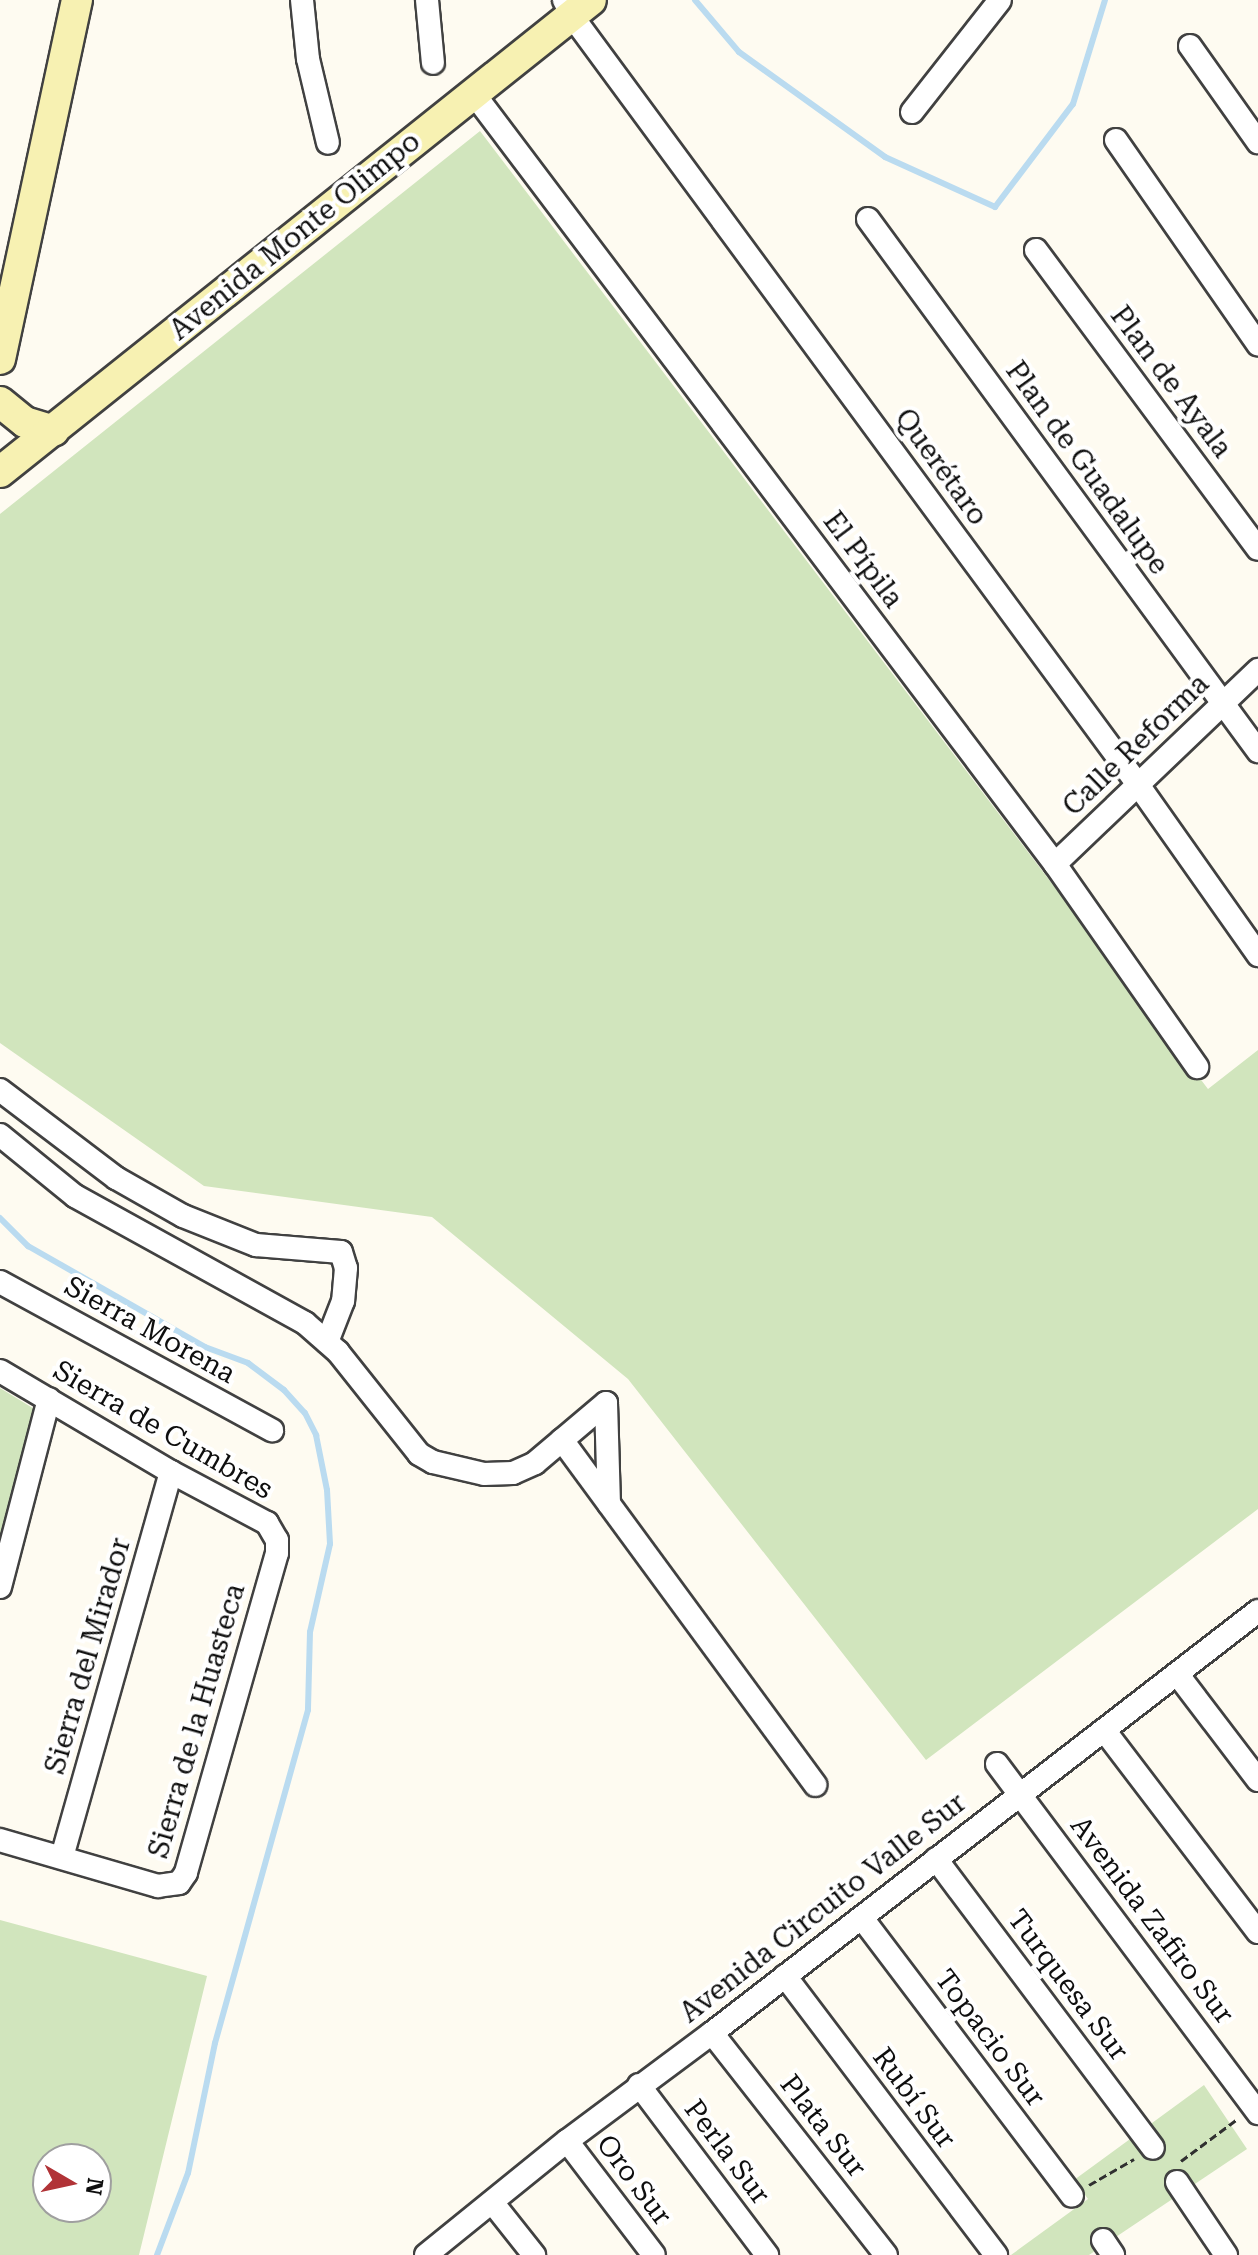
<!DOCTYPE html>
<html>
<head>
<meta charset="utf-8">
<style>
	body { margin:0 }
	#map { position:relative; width:1258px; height:2255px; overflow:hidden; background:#fefbf1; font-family:"Roboto Serif",serif }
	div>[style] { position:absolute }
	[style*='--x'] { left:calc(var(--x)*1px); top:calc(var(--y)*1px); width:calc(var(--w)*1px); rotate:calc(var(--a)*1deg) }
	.green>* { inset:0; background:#d1e5bd }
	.stream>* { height:6px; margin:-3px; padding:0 3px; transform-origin:3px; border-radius:3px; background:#badbf0 }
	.path>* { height:3px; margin-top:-1.5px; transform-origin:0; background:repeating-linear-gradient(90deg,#303030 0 8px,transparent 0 12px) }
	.roads { filter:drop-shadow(2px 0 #414141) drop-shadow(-2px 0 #414141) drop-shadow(0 2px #414141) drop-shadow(0 -2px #414141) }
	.street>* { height:22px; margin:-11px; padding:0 11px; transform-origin:11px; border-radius:11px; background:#fff }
	.secondary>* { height:30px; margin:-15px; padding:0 15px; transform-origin:15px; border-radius:15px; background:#f7f1b2 }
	span { translate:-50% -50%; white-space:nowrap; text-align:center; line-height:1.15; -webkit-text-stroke:8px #fff; paint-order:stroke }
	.street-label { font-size:28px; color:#0e0e0e }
	.north { position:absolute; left:32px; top:2143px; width:80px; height:80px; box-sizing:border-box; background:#fff; border:2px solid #9f9f9f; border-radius:50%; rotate:99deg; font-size:22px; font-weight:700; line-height:32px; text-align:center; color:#0e0e0e }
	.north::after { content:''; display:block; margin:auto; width:28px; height:36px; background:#b13337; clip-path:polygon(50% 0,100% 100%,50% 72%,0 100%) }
</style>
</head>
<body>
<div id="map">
	<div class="green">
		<i style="clip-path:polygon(480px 131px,1208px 1089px,1258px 1050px,1258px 1509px,926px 1760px,628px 1379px,432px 1217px,204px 1186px,0 1043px,0 514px)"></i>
		<i style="clip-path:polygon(0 1388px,36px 1410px,0 1558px)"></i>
		<i style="clip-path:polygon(evenodd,0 1920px,207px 1976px,139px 2255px,0 2255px,0 1920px,48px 2159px,96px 2159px,96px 2207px,48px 2207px,48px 2159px)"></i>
		<i style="clip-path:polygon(1204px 2085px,1247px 2149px,1089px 2255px,1011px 2255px,1088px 2199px,1074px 2180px)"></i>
	</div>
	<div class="stream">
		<i style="--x:695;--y:0;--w:68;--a:49.8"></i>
		<i style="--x:739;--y:52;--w:180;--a:35.7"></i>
		<i style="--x:885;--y:157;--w:121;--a:24.4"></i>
		<i style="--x:995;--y:207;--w:129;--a:-52.9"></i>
		<i style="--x:1073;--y:104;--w:109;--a:-72.9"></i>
		<i style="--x:0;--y:1218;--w:40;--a:45"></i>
		<i style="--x:28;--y:1246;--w:204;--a:29.7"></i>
		<i style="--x:205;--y:1347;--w:46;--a:20.4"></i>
		<i style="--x:248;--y:1363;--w:45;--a:36.9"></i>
		<i style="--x:284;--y:1390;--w:31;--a:48"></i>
		<i style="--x:305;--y:1413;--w:25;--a:63"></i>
		<i style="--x:316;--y:1435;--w:56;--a:78.7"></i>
		<i style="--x:327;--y:1490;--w:54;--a:86.8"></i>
		<i style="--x:330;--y:1544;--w:90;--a:102.8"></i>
		<i style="--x:310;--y:1632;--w:78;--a:91.5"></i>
		<i style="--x:308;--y:1710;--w:346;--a:105.6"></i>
		<i style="--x:215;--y:2043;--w:133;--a:101.7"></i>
		<i style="--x:188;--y:2173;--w:88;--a:110.7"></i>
	</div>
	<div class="path">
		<i style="--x:1181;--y:2161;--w:69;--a:-36.7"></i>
		<i style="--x:1089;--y:2185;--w:52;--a:-30"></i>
	</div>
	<div class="roads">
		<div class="street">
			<i style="--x:302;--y:0;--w:59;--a:84.2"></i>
			<i style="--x:308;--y:59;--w:86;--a:76.6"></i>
			<i style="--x:427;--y:0;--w:63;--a:84.6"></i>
			<i style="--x:564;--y:0;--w:18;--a:63"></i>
			<i style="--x:572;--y:16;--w:956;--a:53.63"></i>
			<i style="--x:1139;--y:786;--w:207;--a:54.8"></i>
			<i style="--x:1190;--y:46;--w:118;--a:54.7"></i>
			<i style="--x:474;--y:94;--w:965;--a:52.96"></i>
			<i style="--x:1055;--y:864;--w:248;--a:55"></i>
			<i style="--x:912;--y:112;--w:142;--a:-51.8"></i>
			<i style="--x:1116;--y:140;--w:249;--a:55.2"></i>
			<i style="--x:868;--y:219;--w:660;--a:53.76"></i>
			<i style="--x:1036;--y:250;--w:372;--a:53.4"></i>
			<i style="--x:1055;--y:864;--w:281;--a:-43.7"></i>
			<i style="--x:0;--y:1090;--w:146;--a:37.2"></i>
			<i style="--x:116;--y:1178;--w:77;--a:29.6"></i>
			<i style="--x:183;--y:1216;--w:79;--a:21.7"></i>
			<i style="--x:256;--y:1245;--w:85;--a:4.7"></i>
			<i style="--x:341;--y:1252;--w:17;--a:73"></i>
			<i style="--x:346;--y:1268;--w:33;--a:95"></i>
			<i style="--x:343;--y:1301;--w:44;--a:111.3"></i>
			<i style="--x:0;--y:1135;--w:97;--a:39.1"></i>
			<i style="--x:75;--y:1196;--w:263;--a:28.9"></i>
			<i style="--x:305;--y:1323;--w:44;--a:41.3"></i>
			<i style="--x:338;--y:1352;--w:130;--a:51.5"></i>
			<i style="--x:419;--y:1454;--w:16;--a:30"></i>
			<i style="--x:433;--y:1462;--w:52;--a:13.2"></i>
			<i style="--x:484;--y:1474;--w:29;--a:-2"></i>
			<i style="--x:513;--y:1473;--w:24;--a:-24"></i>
			<i style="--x:535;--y:1463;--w:93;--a:-40.2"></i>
			<i style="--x:0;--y:1282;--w:310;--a:28.6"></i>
			<i style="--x:0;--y:1371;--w:199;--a:30.6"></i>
			<i style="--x:171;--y:1472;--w:109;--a:28"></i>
			<i style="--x:267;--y:1523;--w:20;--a:60"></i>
			<i style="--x:277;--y:1540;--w:13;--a:90"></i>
			<i style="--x:277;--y:1553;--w:333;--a:105.9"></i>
			<i style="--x:186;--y:1873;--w:12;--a:125"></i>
			<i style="--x:179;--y:1883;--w:21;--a:172"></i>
			<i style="--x:158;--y:1886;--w:165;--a:-163.8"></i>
			<i style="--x:606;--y:1403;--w:101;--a:88.3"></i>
			<i style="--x:562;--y:1440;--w:428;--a:53.7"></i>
			<i style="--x:0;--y:1587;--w:194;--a:-75.4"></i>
			<i style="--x:1178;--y:1675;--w:132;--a:52.7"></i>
			<i style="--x:1104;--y:1730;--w:254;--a:52.7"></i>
			<i style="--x:997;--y:1764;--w:436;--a:53.2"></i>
			<i style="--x:62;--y:1857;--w:400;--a:-74.2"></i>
			<i style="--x:936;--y:1859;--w:361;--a:53.1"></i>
			<i style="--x:862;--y:1918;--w:348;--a:52.9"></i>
			<i style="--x:785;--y:1976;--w:350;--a:52.9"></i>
			<i style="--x:712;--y:2033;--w:282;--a:51.9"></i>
			<i style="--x:639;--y:2085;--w:213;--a:53"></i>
			<i style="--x:567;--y:2141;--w:143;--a:52.7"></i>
			<i style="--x:1177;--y:2182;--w:88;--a:56.1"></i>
			<i style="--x:492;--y:2202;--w:68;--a:51.6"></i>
			<i style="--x:1103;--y:2240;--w:18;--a:56"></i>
			<i style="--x:426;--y:2255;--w:181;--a:-39"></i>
			<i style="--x:567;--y:2141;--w:181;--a:-36.7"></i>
			<i style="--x:712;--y:2033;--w:690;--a:-37.7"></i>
		</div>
		<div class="secondary">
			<i style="--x:0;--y:359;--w:367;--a:-77.9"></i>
			<i style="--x:0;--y:402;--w:32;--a:39"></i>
			<i style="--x:25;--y:422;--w:30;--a:17"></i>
			<i style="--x:0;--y:472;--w:756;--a:-38.61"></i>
		</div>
	</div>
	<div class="street-label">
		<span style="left:295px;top:236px;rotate:-39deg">Avenida Monte Olimpo</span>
		<span style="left:1171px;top:382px;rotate:53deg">Plan de Ayala</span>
		<span style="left:941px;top:467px;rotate:54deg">Querétaro</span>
		<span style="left:1087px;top:468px;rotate:54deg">Plan de Guadalupe</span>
		<span style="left:863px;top:560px;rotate:53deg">El Pípila</span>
		<span style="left:1136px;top:745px;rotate:-44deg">Calle Reforma</span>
		<span style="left:150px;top:1330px;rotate:29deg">Sierra Morena</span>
		<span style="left:163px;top:1430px;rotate:30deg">Sierra de Cumbres</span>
		<span style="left:88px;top:1656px;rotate:-74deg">Sierra del Mirador</span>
		<span style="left:197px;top:1721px;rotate:-74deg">Sierra de la Huasteca</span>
		<span style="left:823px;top:1908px;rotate:-38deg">Avenida Circuito Valle Sur</span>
		<span style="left:1152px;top:1920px;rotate:53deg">Avenida Zafiro Sur</span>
		<span style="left:1068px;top:1985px;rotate:53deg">Turquesa Sur</span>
		<span style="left:990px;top:2038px;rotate:53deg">Topacio Sur</span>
		<span style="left:914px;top:2098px;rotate:53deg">Rubí Sur</span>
		<span style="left:823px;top:2126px;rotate:52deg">Plata Sur</span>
		<span style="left:727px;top:2152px;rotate:53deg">Perla Sur</span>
		<span style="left:634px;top:2180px;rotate:53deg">Oro Sur</span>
	</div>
	<div class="north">N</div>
</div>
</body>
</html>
